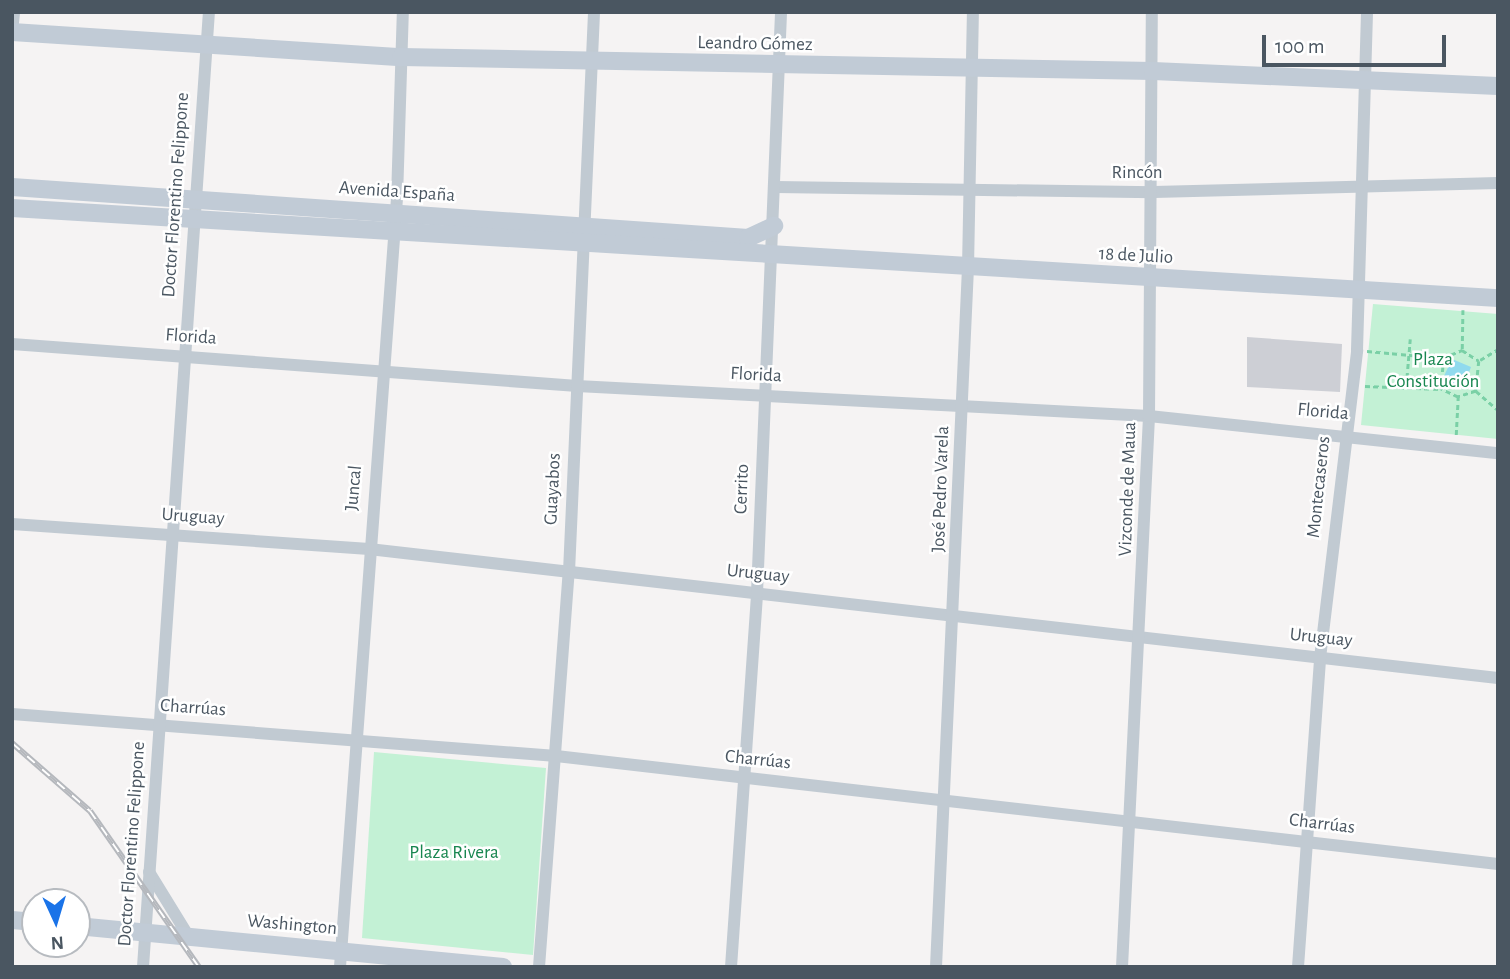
<!DOCTYPE html>
<html>
<head>
<meta charset="utf-8">
<style>
	body { margin:0 }
	#map { position:relative; width:1510px; height:979px; overflow:hidden; background:#f5f3f3; font-family:"Alegreya Sans",sans-serif }
	div>[style] { position:absolute }
	[style*='--x'] { left:calc(var(--x)*1px); top:calc(var(--y)*1px); width:calc(var(--w)*1px); rotate:calc(var(--a)*1deg) }
	.green>* { inset:0; background:#c3f1d5 }
	.water>* { inset:0; background:#90daee }
	.building>* { inset:0; background:#cdcfd5 }
	.path>* { height:2.5px; margin-top:-1.25px; transform-origin:0; background:repeating-linear-gradient(90deg,#7ad0a6 0 5px,transparent 0 8.5px) }
	.street>* { height:12px; margin:-6px; padding:0 6px; transform-origin:6px; border-radius:6px; background:#c1cad2 }
	.secondary>* { height:18px; margin:-9px; padding:0 9px; transform-origin:9px; border-radius:9px; background:#c1cbd6 }
	.rail>* { height:6px; margin-top:-3px; transform-origin:0; background:repeating-linear-gradient(90deg,#fff 0 10px,#b5b8bd 0 20px); box-sizing:border-box; border-block:2px solid #b5b8bd }
	span { translate:-50% -50%; white-space:nowrap; text-align:center; line-height:1.15; -webkit-text-stroke:5px #fff; paint-order:stroke }
	.street-label { font-size:19px; color:#4a5661 }
	.park-label { font-size:19px; color:#17864f }
	.frame { position:absolute; inset:0; border:14px solid #4a5661; pointer-events:none }
	.north { position:absolute; left:21px; top:888px; width:70px; height:70px; box-sizing:border-box; background:#fff; border:2px solid #b7bbc0; border-radius:50%; rotate:176deg; font-size:19px; font-weight:700; line-height:28px; text-align:center; color:#4a5661 }
	.north::after { content:''; display:block; margin:auto; width:24px; height:32px; background:#1a73e8; clip-path:polygon(50% 0,100% 100%,50% 72%,0 100%) }
	.scale { position:absolute; left:1262px; top:35px; width:184px; height:32px; box-sizing:border-box; border:4px solid #4a5661; border-top:0; padding-left:9px; font-size:21px; line-height:24px; white-space:nowrap; color:#4a5661; -webkit-text-stroke:5px #fff; paint-order:stroke }
</style>
</head>
<body>
<div id="map">
	<div class="green">
		<i style="clip-path:polygon(1373px 304px,1498px 314px,1498px 439px,1361px 425px)"></i>
		<i style="clip-path:polygon(374px 752px,546px 768px,533px 955px,362px 938px)"></i>
	</div>
	<div class="water">
		<i style="clip-path:polygon(1452px 359px,1471px 367px,1464px 385px,1452px 385px,1444px 376px)"></i>
	</div>
	<div class="building">
		<i style="clip-path:polygon(1247px 337px,1342px 344px,1340px 392px,1247px 387px)"></i>
	</div>
	<div class="path">
		<i style="--x:1462;--y:349;--w:39;--a:-89"></i>
		<i style="--x:1462;--y:350;--w:20;--a:33"></i>
		<i style="--x:1479;--y:361;--w:30;--a:96"></i>
		<i style="--x:1476;--y:391;--w:19;--a:162"></i>
		<i style="--x:1458;--y:397;--w:19;--a:-155"></i>
		<i style="--x:1441;--y:389;--w:31;--a:-86"></i>
		<i style="--x:1443;--y:358;--w:21;--a:-23"></i>
		<i style="--x:1367;--y:351;--w:76;--a:5.3"></i>
		<i style="--x:1480;--y:360;--w:21;--a:-31"></i>
		<i style="--x:1365;--y:386;--w:76;--a:2.3"></i>
		<i style="--x:1406;--y:386;--w:47;--a:-85.1"></i>
		<i style="--x:1476;--y:391;--w:29;--a:41"></i>
		<i style="--x:1456;--y:435;--w:38;--a:-87"></i>
	</div>
	<div class="street">
		<i style="--x:12;--y:32;--w:20;--a:-84"></i>
		<i style="--x:776;--y:187;--w:378;--a:0.8"></i>
		<i style="--x:1154;--y:192;--w:344;--a:-1.5"></i>
		<i style="--x:12;--y:344;--w:567;--a:4.25"></i>
		<i style="--x:577;--y:386;--w:573;--a:3"></i>
		<i style="--x:1149;--y:416;--w:351;--a:6.1"></i>
		<i style="--x:12;--y:524;--w:358;--a:4"></i>
		<i style="--x:369;--y:549;--w:1136;--a:6.52"></i>
		<i style="--x:12;--y:714;--w:546;--a:4.41"></i>
		<i style="--x:556;--y:756;--w:948;--a:6.54"></i>
		<i style="--x:149;--y:872;--w:76;--a:58.4"></i>
		<i style="--x:143;--y:967;--w:957;--a:-86.05"></i>
		<i style="--x:340;--y:967;--w:771;--a:-85.76"></i>
		<i style="--x:397;--y:198;--w:186;--a:-88.2"></i>
		<i style="--x:539;--y:967;--w:396;--a:-85.7"></i>
		<i style="--x:569;--y:572;--w:561;--a:-87.44"></i>
		<i style="--x:731;--y:967;--w:375;--a:-86"></i>
		<i style="--x:757;--y:593;--w:581;--a:-87.63"></i>
		<i style="--x:936;--y:967;--w:700;--a:-87.38"></i>
		<i style="--x:968;--y:268;--w:256;--a:-88.9"></i>
		<i style="--x:1122;--y:967;--w:552;--a:-87.19"></i>
		<i style="--x:1149;--y:416;--w:404;--a:-89.6"></i>
		<i style="--x:1298;--y:967;--w:310;--a:-85.9"></i>
		<i style="--x:1320;--y:658;--w:310;--a:-83.1"></i>
		<i style="--x:1357;--y:350;--w:338;--a:-88.3"></i>
	</div>
	<div class="secondary">
		<i style="--x:12;--y:32;--w:390;--a:3.7"></i>
		<i style="--x:401;--y:57;--w:752;--a:1.07"></i>
		<i style="--x:1153;--y:71;--w:345;--a:2.5"></i>
		<i style="--x:12;--y:187;--w:738;--a:3.96"></i>
		<i style="--x:748;--y:238;--w:29;--a:-25"></i>
		<i style="--x:12;--y:208;--w:1489;--a:3.47"></i>
		<i style="--x:12;--y:920;--w:23;--a:5"></i>
		<i style="--x:77;--y:926;--w:428;--a:5.5"></i>
	</div>
	<div class="rail">
		<i style="--x:12;--y:743;--w:103;--a:41.1"></i>
		<i style="--x:90;--y:811;--w:190;--a:55.1"></i>
	</div>
	<div class="street-label">
		<span style="left:755px;top:44px;rotate:1deg">Leandro Gómez</span>
		<span style="left:1137px;top:173px">Rincón</span>
		<span style="left:397px;top:192px;rotate:4deg">Avenida España</span>
		<span style="left:176px;top:195px;rotate:-86deg">Doctor Florentino Felippone</span>
		<span style="left:1136px;top:256px;rotate:3deg">18 de Julio</span>
		<span style="left:191px;top:337px;rotate:4deg">Florida</span>
		<span style="left:756px;top:375px;rotate:3deg">Florida</span>
		<span style="left:1323px;top:412px;rotate:5deg">Florida</span>
		<span style="left:1319px;top:487px;rotate:-84deg">Montecaseros</span>
		<span style="left:354px;top:488px;rotate:-85deg">Juncal</span>
		<span style="left:553px;top:489px;rotate:-87deg">Guayabos</span>
		<span style="left:742px;top:489px;rotate:-88deg">Cerrito</span>
		<span style="left:941px;top:489px;rotate:-88deg">José Pedro Varela</span>
		<span style="left:1128px;top:489px;rotate:-88deg">Vizconde de Maua</span>
		<span style="left:193px;top:517px;rotate:4deg">Uruguay</span>
		<span style="left:758px;top:574px;rotate:6deg">Uruguay</span>
		<span style="left:1321px;top:638px;rotate:6deg">Uruguay</span>
		<span style="left:193px;top:708px;rotate:4deg">Charrúas</span>
		<span style="left:758px;top:760px;rotate:6deg">Charrúas</span>
		<span style="left:1322px;top:824px;rotate:7deg">Charrúas</span>
		<span style="left:132px;top:844px;rotate:-86deg">Doctor Florentino Felippone</span>
		<span style="left:292px;top:925px;rotate:5deg">Washington</span>
	</div>
	<div class="park-label">
		<span style="left:1433px;top:371px">Plaza<br>Constitución</span>
		<span style="left:454px;top:853px">Plaza Rivera</span>
	</div>
	<div class="frame"></div>
	<div class="north">N</div>
	<div class="scale">100 m</div>
</div>
</body>
</html>
